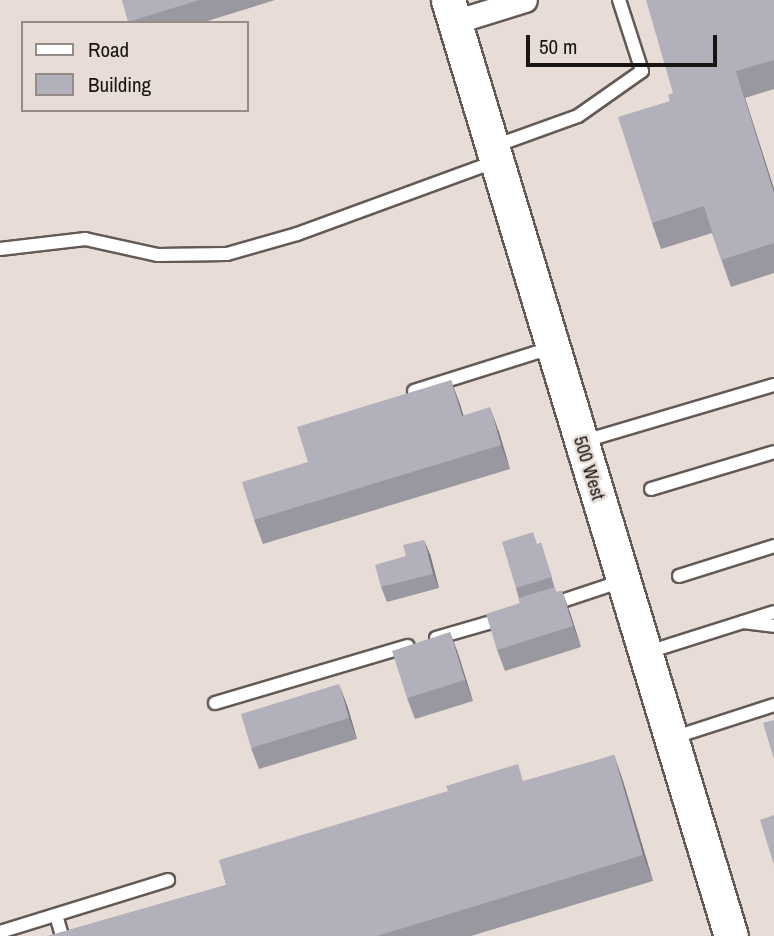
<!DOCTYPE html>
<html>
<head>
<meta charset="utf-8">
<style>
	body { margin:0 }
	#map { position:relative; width:774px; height:936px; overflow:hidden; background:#e8dcd6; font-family:"Archivo Narrow",sans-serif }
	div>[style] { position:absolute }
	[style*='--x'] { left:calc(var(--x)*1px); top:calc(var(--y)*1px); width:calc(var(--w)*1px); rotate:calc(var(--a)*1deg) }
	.roads { filter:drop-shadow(2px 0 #645a55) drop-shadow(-2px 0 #645a55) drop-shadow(0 2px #645a55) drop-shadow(0 -2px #645a55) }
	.lane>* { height:12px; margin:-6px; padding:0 6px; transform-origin:6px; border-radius:6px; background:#fff }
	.street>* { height:23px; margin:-11.5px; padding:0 11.5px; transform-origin:11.5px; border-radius:11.5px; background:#fff }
	.secondary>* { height:33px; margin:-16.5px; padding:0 16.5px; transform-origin:16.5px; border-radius:16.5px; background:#fff }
	.wall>* { inset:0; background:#9997a0 }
	.shaded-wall>* { inset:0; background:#7d7b82 }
	.building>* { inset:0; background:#b2b0ba }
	span { translate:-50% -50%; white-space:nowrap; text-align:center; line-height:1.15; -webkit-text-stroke:5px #e8dcd6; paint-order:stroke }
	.street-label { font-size:19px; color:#181412 }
	.legend { position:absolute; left:21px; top:21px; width:228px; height:91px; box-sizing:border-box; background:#e8dcd6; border:2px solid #958c88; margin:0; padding:9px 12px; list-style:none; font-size:21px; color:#181412 }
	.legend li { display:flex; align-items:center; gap:14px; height:35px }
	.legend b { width:35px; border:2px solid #958c88 }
	.scale { position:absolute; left:526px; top:35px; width:191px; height:32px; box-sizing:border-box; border:4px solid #181412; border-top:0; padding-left:9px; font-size:21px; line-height:24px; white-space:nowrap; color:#181412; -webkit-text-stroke:5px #e8dcd6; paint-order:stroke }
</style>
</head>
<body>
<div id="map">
	<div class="roads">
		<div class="lane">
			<i style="--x:492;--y:147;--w:91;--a:-19.8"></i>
			<i style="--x:578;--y:116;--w:78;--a:-35.1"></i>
			<i style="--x:642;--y:71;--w:75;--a:-107.9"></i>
			<i style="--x:0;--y:249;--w:86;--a:-6.7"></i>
			<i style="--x:85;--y:239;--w:75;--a:12.4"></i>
			<i style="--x:158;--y:255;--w:69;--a:-0.8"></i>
			<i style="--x:227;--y:254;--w:73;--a:-15.9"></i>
			<i style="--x:297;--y:234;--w:212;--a:-20.1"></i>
			<i style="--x:414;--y:391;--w:143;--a:-17.5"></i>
			<i style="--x:581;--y:442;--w:201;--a:-16.5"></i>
			<i style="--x:651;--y:489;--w:128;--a:-16.7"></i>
			<i style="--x:679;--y:576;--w:100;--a:-17.5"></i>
			<i style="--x:550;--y:605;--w:76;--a:-18.4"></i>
			<i style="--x:743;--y:622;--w:31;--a:7"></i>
			<i style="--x:436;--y:638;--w:69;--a:-16.1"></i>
			<i style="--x:645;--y:653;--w:135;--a:-17.6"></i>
			<i style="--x:215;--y:703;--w:201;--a:-16.5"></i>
			<i style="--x:672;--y:738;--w:107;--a:-17.9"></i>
			<i style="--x:56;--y:915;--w:22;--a:74"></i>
			<i style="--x:0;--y:932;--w:176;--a:-17.2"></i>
		</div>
		<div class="street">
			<i style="--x:454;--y:22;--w:74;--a:-17.2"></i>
		</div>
		<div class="secondary">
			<i style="--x:448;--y:0;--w:978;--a:73.18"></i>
		</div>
	</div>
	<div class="wall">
		<i style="clip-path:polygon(122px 0,275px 0,201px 23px,129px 23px)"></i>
		<i style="clip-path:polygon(774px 0,774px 89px,745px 98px,774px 189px,774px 273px,731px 287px,712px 233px,661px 249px,652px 223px,670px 101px,673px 93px)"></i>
		<i style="clip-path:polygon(451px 380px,463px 415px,499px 432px,510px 469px,263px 544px,254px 520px,308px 462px)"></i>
		<i style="clip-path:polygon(541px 543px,556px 592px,562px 591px,581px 647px,505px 671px,497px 650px,520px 603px,516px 588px,538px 544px)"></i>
		<i style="clip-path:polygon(430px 554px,439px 588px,387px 602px,381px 587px)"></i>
		<i style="clip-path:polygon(450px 632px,473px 701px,415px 719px,407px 698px)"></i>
		<i style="clip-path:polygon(347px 705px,357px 739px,259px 769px,251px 748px)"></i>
		<i style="clip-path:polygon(614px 755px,623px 781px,653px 881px,471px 936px,48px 936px,226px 885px)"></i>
	</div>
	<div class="shaded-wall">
		<i style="clip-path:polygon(736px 71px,745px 98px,774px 189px,774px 193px)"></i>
		<i style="clip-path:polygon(451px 380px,460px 404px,471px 440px,462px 416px)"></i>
		<i style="clip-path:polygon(490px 407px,499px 432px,510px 469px,501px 445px)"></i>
		<i style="clip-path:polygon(424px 540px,430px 554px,439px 588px,433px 574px)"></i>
		<i style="clip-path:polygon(562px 591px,570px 612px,581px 647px,573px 626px)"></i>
		<i style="clip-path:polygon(450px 632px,458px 653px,473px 701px,465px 680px)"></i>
		<i style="clip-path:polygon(339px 684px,347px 705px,357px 739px,349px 718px)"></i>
		<i style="clip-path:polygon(614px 755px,623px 781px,653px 881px,643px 855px)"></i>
	</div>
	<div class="building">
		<i style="clip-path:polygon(122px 0,199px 0,128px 22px)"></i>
		<i style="clip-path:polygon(646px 0,774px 0,774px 60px,736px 71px,774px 193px,774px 243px,721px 260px,704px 206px,652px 223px,618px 117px,670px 101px,668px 95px,673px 93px)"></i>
		<i style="clip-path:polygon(451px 380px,462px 416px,490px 407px,501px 445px,254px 520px,242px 482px,308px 462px,297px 427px)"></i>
		<i style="clip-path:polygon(533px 532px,537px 544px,541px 543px,552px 577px,516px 588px,502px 542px)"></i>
		<i style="clip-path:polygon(424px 540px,433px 574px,381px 587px,375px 565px,406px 556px,403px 545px)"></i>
		<i style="clip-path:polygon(555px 587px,556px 592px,562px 591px,573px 626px,497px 650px,486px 614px,520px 603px,519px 598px)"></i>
		<i style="clip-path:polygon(450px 632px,465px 680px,407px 698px,392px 651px)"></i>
		<i style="clip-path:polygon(339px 684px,349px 718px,251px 748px,241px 714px)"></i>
		<i style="clip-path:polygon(774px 720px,774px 759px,763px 723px)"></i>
		<i style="clip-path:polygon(614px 755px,643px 855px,377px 936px,48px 936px,226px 885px,219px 860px,448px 791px,446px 786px,518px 764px,523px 781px)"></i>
		<i style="clip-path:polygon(774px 815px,774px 865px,760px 820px)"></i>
	</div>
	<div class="street-label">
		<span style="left:589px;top:468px;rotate:73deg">500 West</span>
	</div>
	<ul class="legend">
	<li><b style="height:9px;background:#fff"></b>Road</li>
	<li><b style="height:19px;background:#b2b0ba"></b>Building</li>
	</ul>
	<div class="scale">50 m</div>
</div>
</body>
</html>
